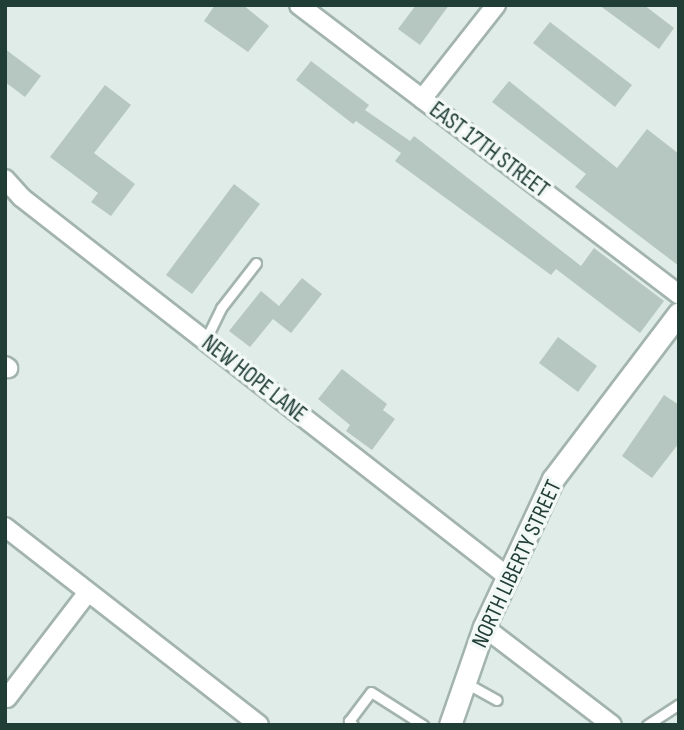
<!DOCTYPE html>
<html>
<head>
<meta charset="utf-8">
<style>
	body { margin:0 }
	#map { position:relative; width:684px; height:730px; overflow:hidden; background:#e0ece7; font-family:"Sofia Sans Condensed",sans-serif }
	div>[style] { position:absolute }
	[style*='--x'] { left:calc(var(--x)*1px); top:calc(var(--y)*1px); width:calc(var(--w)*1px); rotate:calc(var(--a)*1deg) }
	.building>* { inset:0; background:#b5c7c0 }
	.roads { filter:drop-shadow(2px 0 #a3b4ae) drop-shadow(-2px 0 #a3b4ae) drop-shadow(0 2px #a3b4ae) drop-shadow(0 -2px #a3b4ae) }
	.service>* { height:9px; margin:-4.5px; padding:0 4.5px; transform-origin:4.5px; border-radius:4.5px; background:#fff }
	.minor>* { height:18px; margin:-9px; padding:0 9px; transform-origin:9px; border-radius:9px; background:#fff }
	.secondary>* { height:21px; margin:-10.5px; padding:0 10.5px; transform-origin:10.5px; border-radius:10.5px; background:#fff }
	span { translate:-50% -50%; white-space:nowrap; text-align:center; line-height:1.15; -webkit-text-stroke:7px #f1f8f5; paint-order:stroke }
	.street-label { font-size:23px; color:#203d36 }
	.frame { position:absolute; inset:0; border:7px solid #203d36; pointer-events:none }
</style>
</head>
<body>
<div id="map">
	<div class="building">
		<i style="clip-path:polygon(215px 5px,243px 5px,269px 26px,248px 52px,204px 21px)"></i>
		<i style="clip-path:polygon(416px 5px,449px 5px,420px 45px,398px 29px)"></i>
		<i style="clip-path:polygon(599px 5px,644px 5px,674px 28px,659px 49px)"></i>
		<i style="clip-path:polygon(550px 22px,632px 85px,615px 107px,533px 43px)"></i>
		<i style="clip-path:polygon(5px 49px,41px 76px,25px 97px,5px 82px)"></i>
		<i style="clip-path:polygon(311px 61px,369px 105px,365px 110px,410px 141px,414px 136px,581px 266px,594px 248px,664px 301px,640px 333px,556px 269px,551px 275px,395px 161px,401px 153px,356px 121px,353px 124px,296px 80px)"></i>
		<i style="clip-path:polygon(509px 81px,617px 168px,647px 129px,679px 154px,679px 266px,575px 187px,586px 174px,492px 102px)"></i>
		<i style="clip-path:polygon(105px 85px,131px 105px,94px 153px,135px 184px,111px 216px,91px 202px,98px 193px,50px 157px)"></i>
		<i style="clip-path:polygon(234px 184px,260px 204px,192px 294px,166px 275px)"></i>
		<i style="clip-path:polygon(302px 278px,322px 294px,291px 333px,273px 319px,250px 347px,229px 331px,261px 291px,279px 306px)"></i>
		<i style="clip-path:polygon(558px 337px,597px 366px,578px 392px,539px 363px)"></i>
		<i style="clip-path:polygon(342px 369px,387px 404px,383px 410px,395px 419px,372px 450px,346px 431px,350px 425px,318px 399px)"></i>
		<i style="clip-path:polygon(664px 395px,679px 405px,679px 443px,652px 478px,622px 456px)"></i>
	</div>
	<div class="roads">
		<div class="service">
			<i style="--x:205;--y:341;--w:37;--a:-64"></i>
			<i style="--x:221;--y:308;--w:57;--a:-52.1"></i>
			<i style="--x:466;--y:683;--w:35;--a:29"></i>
			<i style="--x:353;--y:725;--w:6;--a:-135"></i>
			<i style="--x:349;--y:721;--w:36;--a:-53"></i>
			<i style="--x:371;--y:692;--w:62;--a:32.4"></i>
			<i style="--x:647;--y:725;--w:38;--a:-33"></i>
		</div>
		<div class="minor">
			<i style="--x:299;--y:5;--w:477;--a:37.3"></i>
			<i style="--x:422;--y:99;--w:120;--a:-51.8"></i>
			<i style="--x:5;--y:179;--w:24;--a:48"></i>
			<i style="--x:21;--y:197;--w:616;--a:37.95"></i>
			<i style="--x:5;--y:366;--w:4;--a:34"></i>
			<i style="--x:5;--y:527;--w:322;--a:37.9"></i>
			<i style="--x:484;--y:627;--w:161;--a:37.4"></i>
			<i style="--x:7;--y:698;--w:133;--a:-52.6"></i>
		</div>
		<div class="secondary">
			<i style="--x:450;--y:725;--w:104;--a:-70.9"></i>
			<i style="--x:484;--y:627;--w:163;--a:-65"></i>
			<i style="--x:553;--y:479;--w:208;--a:-52.8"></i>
		</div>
	</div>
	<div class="street-label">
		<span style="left:489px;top:150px;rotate:37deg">EAST 17TH STREET</span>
		<span style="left:254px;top:379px;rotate:38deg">NEW HOPE LANE</span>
		<span style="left:517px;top:564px;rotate:-65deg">NORTH LIBERTY STREET</span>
	</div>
	<div class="frame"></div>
</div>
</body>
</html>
